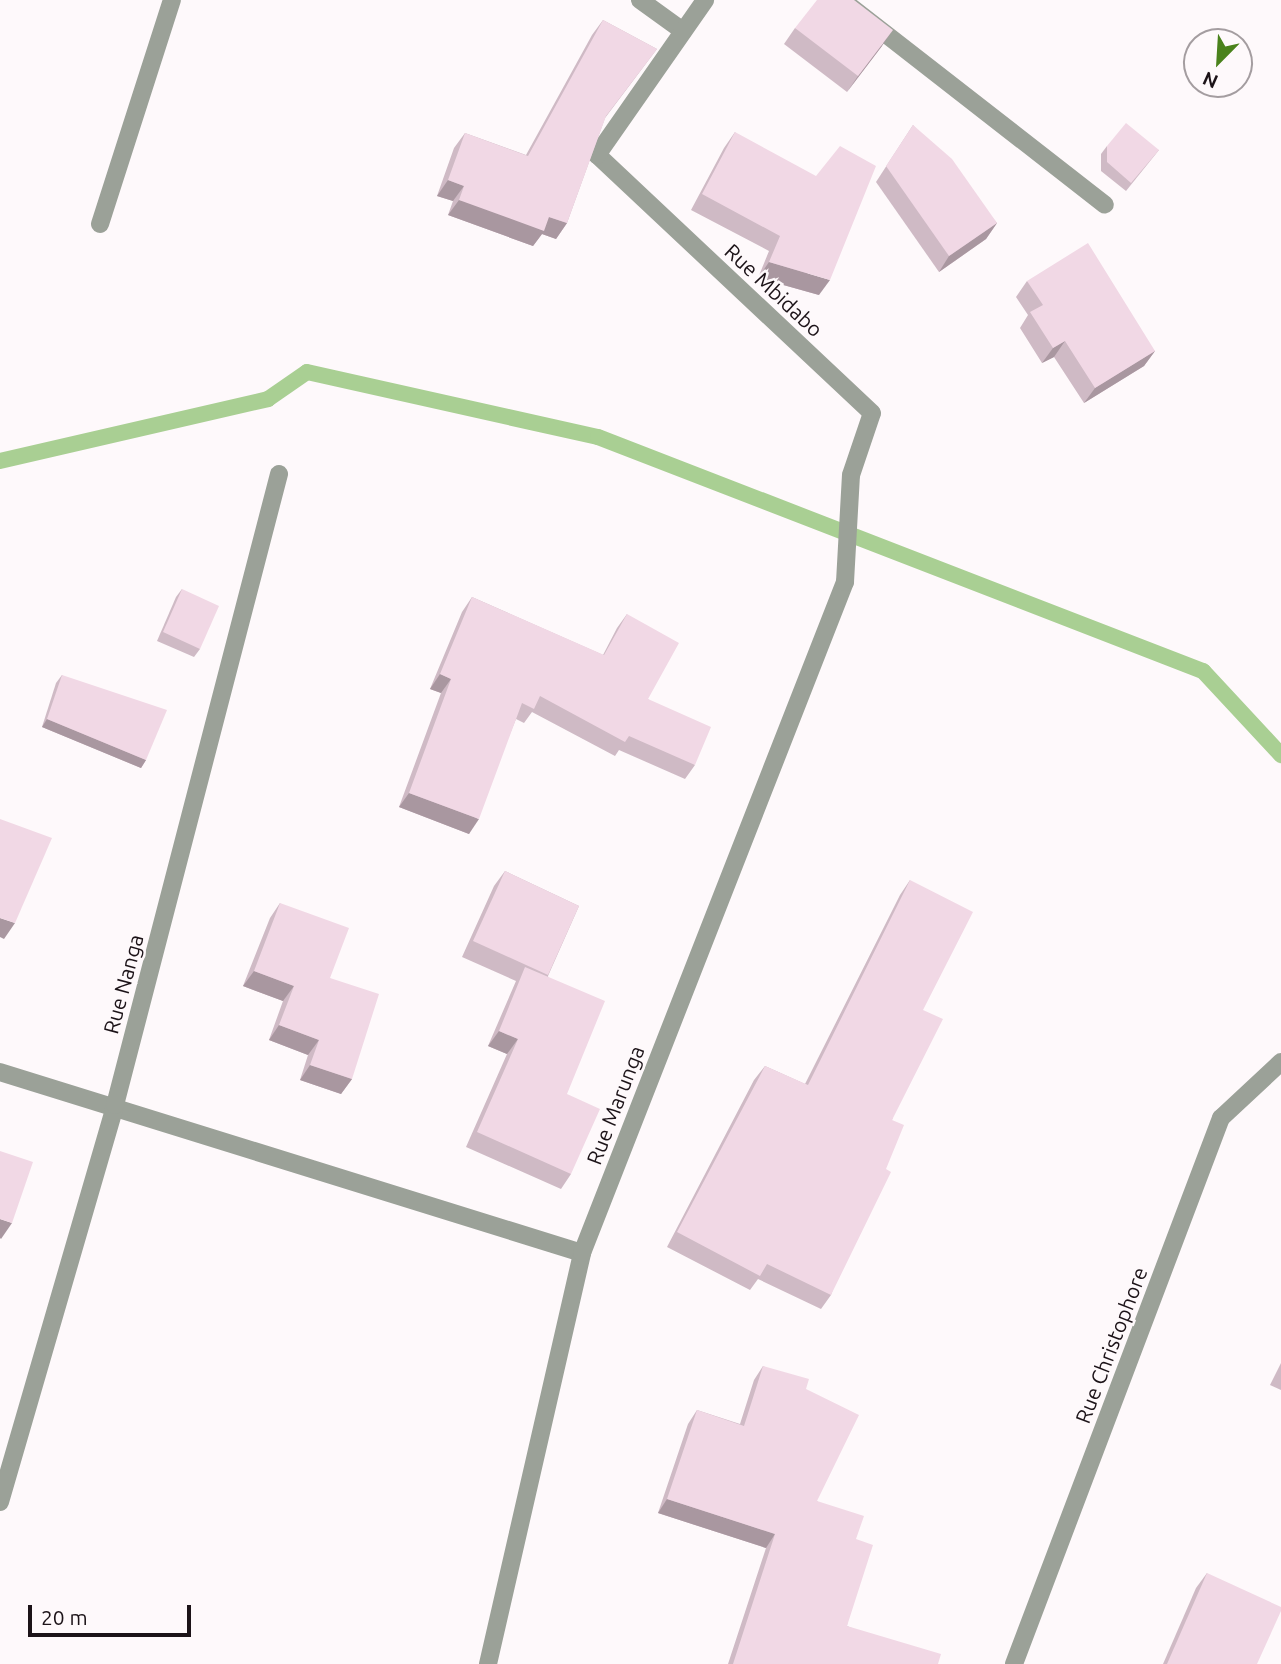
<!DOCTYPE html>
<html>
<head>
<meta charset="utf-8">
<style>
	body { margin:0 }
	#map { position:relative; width:1281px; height:1664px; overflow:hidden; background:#fef9fb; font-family:Ubuntu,sans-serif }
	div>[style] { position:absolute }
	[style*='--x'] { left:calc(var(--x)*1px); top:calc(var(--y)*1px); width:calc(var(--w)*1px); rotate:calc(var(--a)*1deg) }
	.stream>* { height:16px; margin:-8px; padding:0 8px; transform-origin:8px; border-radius:8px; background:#a9cf93 }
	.minor>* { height:18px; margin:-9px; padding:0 9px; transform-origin:9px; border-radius:9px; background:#9ba198 }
	.wall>* { inset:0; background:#cfbac5 }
	.shaded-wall>* { inset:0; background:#a997a0 }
	.building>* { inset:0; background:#f1d8e5 }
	span { translate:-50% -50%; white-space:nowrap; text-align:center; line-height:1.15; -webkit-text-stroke:5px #fef9fb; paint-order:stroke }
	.street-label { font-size:21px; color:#1c1318 }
	.north { position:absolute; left:1183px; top:28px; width:70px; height:70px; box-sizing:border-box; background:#fef9fb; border:2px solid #a49da0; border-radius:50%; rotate:204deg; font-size:19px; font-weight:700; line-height:28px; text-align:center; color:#1c1318 }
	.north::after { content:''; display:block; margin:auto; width:24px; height:32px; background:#4a821c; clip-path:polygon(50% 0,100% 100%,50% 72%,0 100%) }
	.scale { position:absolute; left:28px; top:1605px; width:163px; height:32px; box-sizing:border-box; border:4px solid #1c1318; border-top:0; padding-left:9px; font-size:21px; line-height:24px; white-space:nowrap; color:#1c1318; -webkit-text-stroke:5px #fef9fb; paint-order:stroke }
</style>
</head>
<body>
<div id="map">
	<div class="stream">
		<i style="--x:0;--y:461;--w:275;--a:-13"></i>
		<i style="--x:268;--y:399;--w:47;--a:-34.7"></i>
		<i style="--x:307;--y:372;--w:298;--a:12.6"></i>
		<i style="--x:598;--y:437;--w:649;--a:21.15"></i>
		<i style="--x:1203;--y:671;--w:115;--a:47.1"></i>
	</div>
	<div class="minor">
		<i style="--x:640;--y:0;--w:53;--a:35.8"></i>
		<i style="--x:842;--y:0;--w:333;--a:37.9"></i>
		<i style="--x:100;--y:224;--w:235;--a:-72.2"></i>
		<i style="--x:0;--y:1072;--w:609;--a:17.28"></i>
		<i style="--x:0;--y:1502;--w:413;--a:-73.8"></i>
		<i style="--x:115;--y:1105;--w:652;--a:-75.43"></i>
		<i style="--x:488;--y:1664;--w:422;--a:-77.1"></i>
		<i style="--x:582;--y:1253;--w:721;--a:-68.6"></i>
		<i style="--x:845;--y:582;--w:107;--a:-86.8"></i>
		<i style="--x:851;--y:475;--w:65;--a:-71.3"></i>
		<i style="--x:872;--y:413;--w:377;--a:-136.8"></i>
		<i style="--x:597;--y:155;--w:189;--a:-55.1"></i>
		<i style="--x:1014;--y:1664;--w:584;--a:-69.24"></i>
		<i style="--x:1221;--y:1118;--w:82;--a:-43"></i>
	</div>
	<div class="wall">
		<i style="clip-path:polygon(603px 20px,657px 49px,605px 118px,567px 223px,556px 239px,542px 234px,533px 246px,448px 215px,453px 201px,437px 196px,454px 148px,465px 133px,526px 155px,592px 35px)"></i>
		<i style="clip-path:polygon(795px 28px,882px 46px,847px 92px,784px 44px)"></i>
		<i style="clip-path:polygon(913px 125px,997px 223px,986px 239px,939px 272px,876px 182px)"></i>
		<i style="clip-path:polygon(735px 132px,819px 295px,758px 278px,769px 251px,691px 210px,724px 148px)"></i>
		<i style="clip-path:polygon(1107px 146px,1159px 150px,1126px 191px,1101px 171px,1101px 154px)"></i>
		<i style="clip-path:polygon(1027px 281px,1155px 351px,1144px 366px,1084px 403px,1054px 357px,1042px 363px,1020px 328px,1028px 315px,1016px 297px)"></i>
		<i style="clip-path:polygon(182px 589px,200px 649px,194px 657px,157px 641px,176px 597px)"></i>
		<i style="clip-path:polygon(472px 597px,603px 655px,617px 628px,627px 614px,648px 699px,695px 765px,685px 779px,619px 750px,615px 756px,532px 712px,524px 723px,516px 719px,469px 834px,399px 807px,441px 693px,430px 689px,462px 612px)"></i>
		<i style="clip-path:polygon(62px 675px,146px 760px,141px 768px,42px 727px,56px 683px)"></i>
		<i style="clip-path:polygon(505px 871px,579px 906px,548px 976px,567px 1094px,571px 1174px,561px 1189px,466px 1147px,507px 1054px,488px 1046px,516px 981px,462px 957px,494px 886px)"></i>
		<i style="clip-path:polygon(910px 880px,923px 1010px,892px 1120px,831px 1295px,821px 1309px,758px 1279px,750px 1290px,667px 1247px,754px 1080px,765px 1066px,805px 1084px,900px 895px)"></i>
		<i style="clip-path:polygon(280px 903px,330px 978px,352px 1079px,341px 1094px,300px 1080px,308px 1055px,269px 1040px,283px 1001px,243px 986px,270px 918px)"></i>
		<i style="clip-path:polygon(1281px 1363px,1281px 1390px,1270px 1385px)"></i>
		<i style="clip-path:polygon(763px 1366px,806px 1389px,817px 1501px,856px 1539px,847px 1626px,938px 1664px,728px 1664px,766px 1548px,658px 1513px,688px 1424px,697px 1410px,740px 1424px,754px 1380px)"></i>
		<i style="clip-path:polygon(1207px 1573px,1257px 1664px,1163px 1664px,1196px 1588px)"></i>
	</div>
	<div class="shaded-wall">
		<i style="clip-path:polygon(893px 30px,882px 46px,847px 92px,858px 76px)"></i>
		<i style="clip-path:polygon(448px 180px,464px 186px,453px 201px,437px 196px)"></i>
		<i style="clip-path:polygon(459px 200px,549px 217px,567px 223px,556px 239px,542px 234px,533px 246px,448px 215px)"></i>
		<i style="clip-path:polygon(997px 223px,986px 239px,939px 272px,949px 256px)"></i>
		<i style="clip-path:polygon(769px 262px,830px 280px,819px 295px,758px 278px)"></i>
		<i style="clip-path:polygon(1065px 341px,1054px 357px,1042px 363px,1053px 348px)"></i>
		<i style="clip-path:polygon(1155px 351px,1144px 366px,1084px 403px,1095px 388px)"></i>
		<i style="clip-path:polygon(440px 674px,451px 679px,441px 693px,430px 689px)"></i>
		<i style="clip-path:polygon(47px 719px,146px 760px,141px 768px,42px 727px)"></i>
		<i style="clip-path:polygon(409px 793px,479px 819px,469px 834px,399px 807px)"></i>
		<i style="clip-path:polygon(0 918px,15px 923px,4px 939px,0 937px)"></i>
		<i style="clip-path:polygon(254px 971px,294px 986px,283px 1001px,243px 986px)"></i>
		<i style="clip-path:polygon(279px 1025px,319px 1040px,308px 1055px,269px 1040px)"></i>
		<i style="clip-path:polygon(499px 1031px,518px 1039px,507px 1054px,488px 1046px)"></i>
		<i style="clip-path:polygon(310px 1065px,352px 1079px,341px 1094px,300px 1080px)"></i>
		<i style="clip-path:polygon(0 1219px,12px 1223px,1px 1239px,0 1238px)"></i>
		<i style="clip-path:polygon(667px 1499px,775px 1534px,766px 1548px,658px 1513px)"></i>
	</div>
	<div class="building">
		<i style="clip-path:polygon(817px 0,854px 0,893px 30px,858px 76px,795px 28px)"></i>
		<i style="clip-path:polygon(603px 20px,657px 49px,606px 116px,567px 223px,549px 217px,544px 231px,459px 200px,464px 186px,448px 180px,465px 133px,528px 156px)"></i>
		<i style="clip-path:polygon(1126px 123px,1159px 150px,1131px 183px,1107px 162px,1107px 146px)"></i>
		<i style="clip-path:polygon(913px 125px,952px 159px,997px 223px,949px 256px,886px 166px)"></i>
		<i style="clip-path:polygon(735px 132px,816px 176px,840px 146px,876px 166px,830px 280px,769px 262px,780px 236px,702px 194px)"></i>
		<i style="clip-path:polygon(1088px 243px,1155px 351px,1095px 388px,1065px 341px,1053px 348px,1030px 312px,1043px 305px,1027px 281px)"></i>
		<i style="clip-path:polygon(182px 589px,219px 606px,200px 649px,163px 632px)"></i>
		<i style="clip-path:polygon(472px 597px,604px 655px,627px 614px,679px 643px,648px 699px,711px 727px,695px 765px,629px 736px,625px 742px,540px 696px,534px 709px,522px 703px,479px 819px,409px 793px,451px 679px,440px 674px)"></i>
		<i style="clip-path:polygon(62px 675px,167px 710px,146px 760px,47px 719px)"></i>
		<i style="clip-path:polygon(0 819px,52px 838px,15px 923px,0 918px)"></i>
		<i style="clip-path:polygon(505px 871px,579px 906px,548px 975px,473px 941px)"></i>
		<i style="clip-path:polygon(910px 880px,973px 912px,923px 1010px,943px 1019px,892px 1120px,904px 1125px,886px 1169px,891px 1172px,831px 1295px,767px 1264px,760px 1276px,677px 1232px,765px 1066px,808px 1085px)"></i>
		<i style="clip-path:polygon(280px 903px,349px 928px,330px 978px,379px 994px,352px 1079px,310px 1065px,319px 1040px,279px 1025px,294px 986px,254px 971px)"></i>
		<i style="clip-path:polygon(525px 967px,605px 1001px,567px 1094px,600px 1109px,571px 1174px,477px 1132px,518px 1039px,499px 1031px)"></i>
		<i style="clip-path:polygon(0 1151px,33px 1162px,12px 1223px,0 1219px)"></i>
		<i style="clip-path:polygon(763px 1366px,809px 1379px,806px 1389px,859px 1415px,817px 1501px,864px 1516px,856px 1539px,873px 1545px,847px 1626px,941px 1654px,938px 1664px,733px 1664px,775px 1534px,667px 1499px,697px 1410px,744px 1426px)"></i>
		<i style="clip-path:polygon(1207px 1573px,1281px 1607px,1281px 1611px,1257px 1664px,1167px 1664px)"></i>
	</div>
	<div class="street-label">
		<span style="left:774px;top:290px;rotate:43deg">Rue Mbidabo</span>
		<span style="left:123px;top:984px;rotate:-75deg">Rue Nanga</span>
		<span style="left:615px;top:1105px;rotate:-69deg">Rue Marunga</span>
		<span style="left:1111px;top:1345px;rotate:-69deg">Rue Christophore</span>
	</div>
	<div class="north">N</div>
	<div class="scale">20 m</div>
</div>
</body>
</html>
